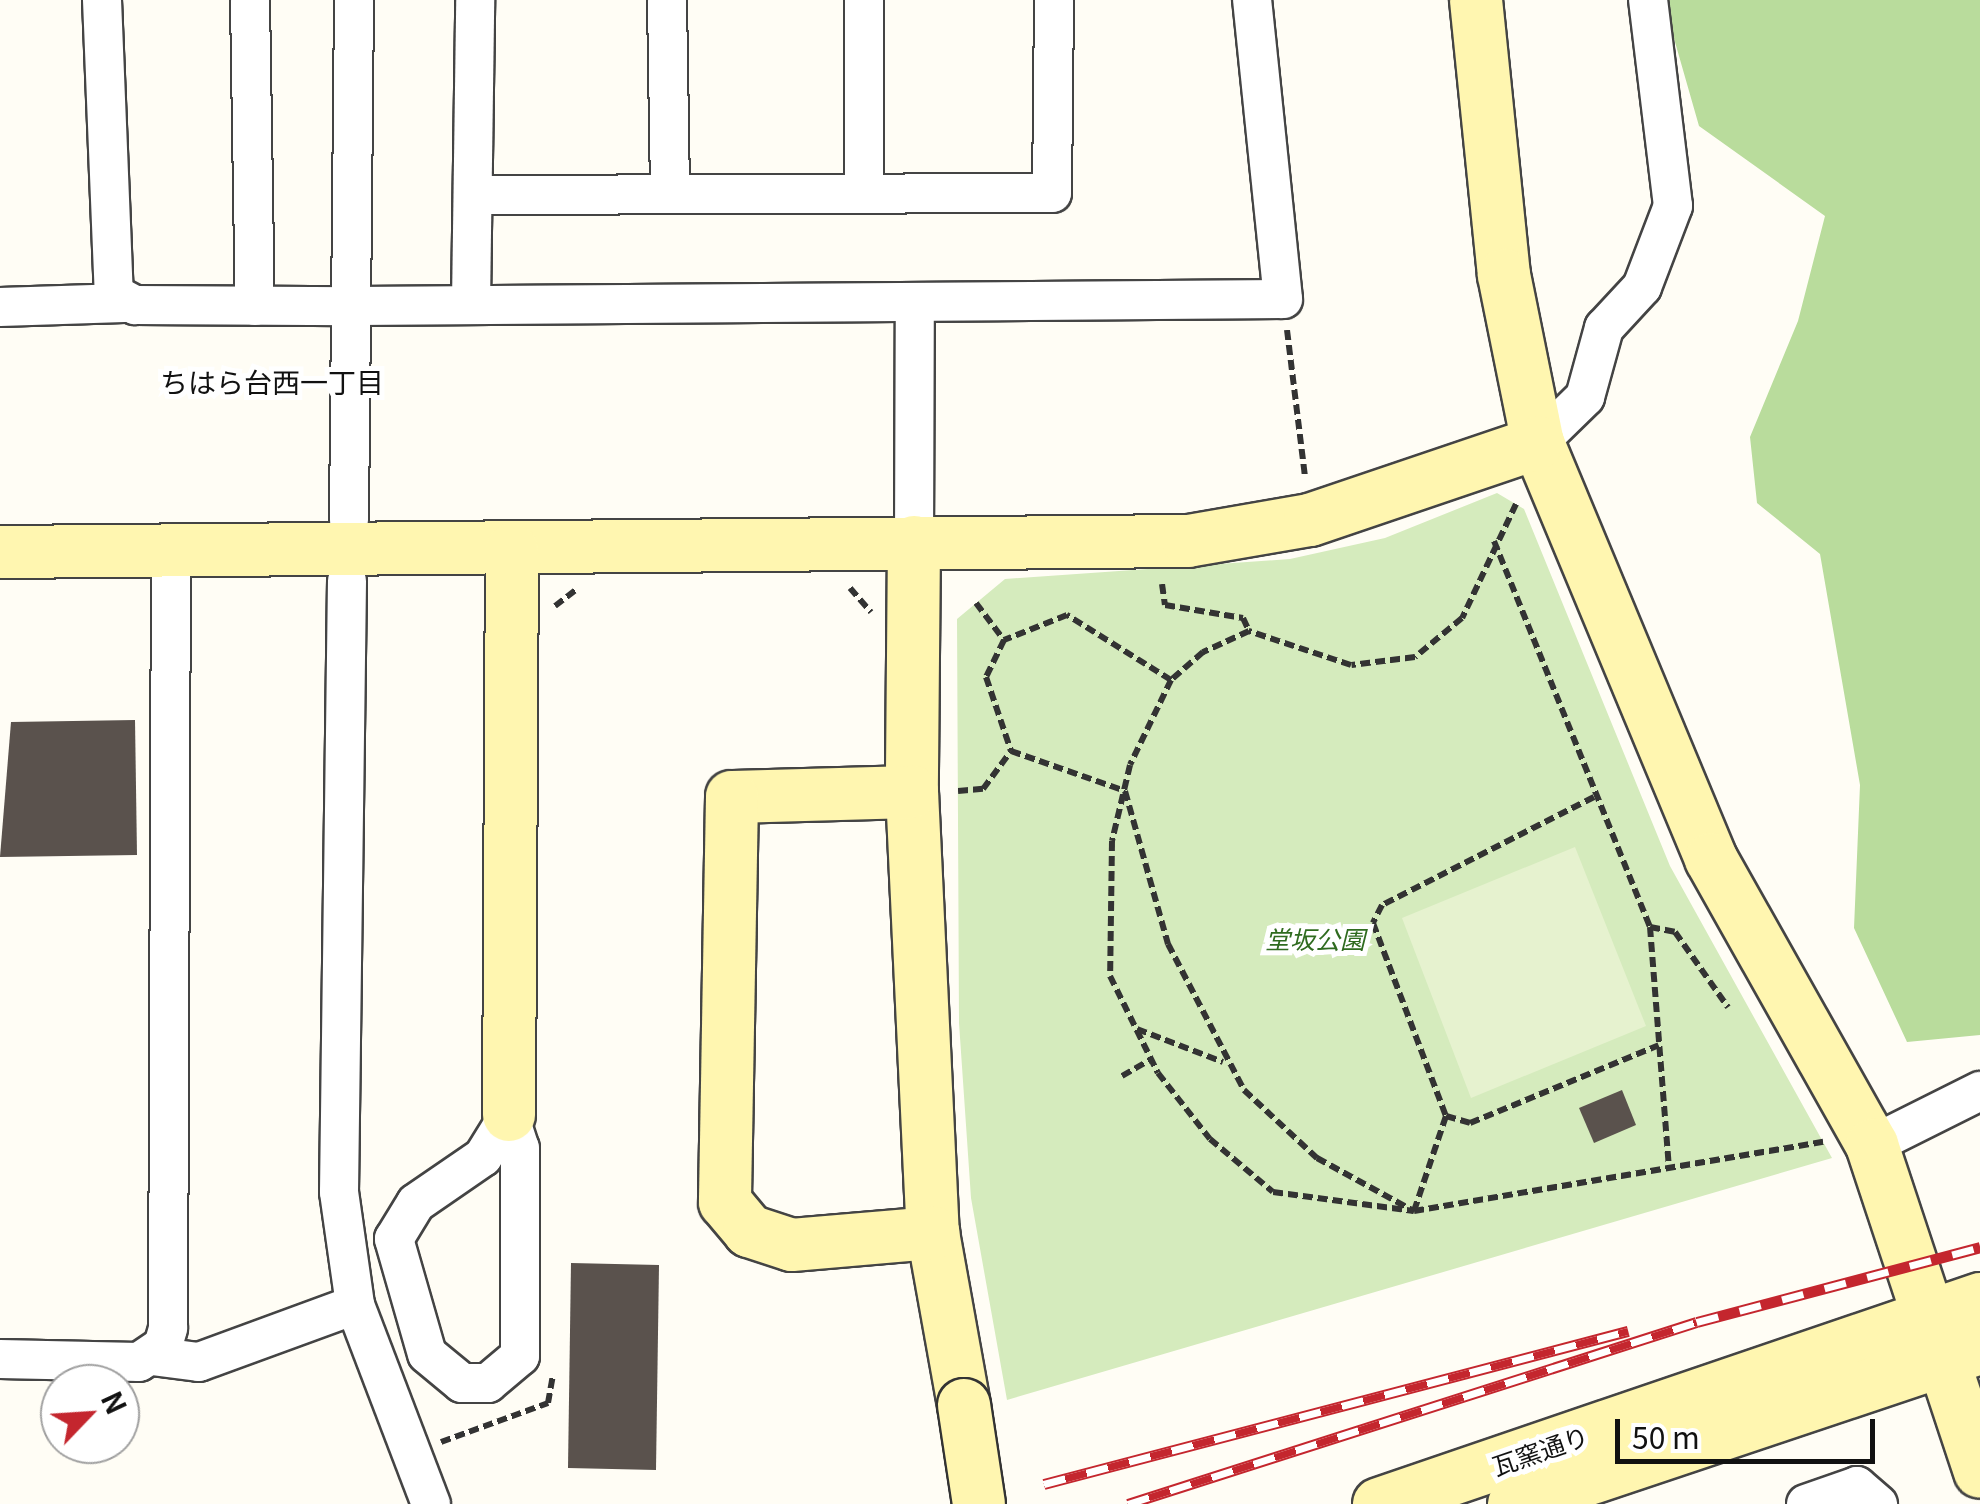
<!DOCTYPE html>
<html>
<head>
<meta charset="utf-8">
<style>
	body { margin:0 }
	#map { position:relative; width:1980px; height:1504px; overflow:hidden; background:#fffdf5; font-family:Georgia,"Noto Sans JP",serif }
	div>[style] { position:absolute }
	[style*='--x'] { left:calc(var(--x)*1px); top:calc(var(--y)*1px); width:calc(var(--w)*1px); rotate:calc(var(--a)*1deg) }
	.green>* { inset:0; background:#d5ebbd }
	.forest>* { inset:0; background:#b9dc9c }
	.pitch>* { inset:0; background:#e6f2cf }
	.building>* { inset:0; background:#5a524d }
	.path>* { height:6px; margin-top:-3px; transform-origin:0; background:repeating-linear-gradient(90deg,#333 0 10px,transparent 0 15px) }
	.roads { filter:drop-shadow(2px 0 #444) drop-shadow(-2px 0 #444) drop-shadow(0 2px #444) drop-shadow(0 -2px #444) }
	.street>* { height:38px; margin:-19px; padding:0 19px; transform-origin:19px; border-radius:19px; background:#fff }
	.secondary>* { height:52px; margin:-26px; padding:0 26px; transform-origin:26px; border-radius:26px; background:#fff6b0 }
	.rail>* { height:11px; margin-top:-5.5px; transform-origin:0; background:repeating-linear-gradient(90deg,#fff 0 22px,#c4262e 0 44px); box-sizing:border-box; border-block:2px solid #c4262e }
	.bridges { filter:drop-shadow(2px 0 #333) drop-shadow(-2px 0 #333) drop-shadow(0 2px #333) drop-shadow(0 -2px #333) }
	.secondary-bridge>* { height:52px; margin:-26px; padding:0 26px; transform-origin:26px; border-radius:26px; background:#fff6b0 }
	span { translate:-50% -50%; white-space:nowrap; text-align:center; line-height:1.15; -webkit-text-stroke:10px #fff; paint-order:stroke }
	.park-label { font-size:25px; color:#2f6b1f; font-style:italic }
	.street-label { font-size:25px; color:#111 }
	.neighbourhood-label { font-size:28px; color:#111 }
	.north { position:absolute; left:40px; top:1364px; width:100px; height:100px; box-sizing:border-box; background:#fff; border:2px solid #a0a0a0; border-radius:50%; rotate:65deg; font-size:28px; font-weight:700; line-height:40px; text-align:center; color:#111 }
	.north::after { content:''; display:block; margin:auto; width:35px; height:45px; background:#c4262e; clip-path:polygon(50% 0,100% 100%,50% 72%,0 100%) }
	.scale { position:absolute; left:1615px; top:1419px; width:260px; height:45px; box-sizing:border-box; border:5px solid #111; border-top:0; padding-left:12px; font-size:30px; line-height:35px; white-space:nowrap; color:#111; -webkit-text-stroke:8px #fff; paint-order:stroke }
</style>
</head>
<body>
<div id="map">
	<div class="green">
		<i style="clip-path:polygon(1497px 493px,1524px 509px,1670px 866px,1832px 1158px,1007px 1400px,971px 1198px,959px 1023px,957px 619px,1005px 579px,1290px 559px,1385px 538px)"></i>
	</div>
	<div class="forest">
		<i style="clip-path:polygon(1663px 0,1980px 0,1980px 1035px,1907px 1042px,1854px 928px,1860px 785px,1820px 554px,1757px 503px,1750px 437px,1798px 321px,1825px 216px,1699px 126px)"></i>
	</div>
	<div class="pitch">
		<i style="clip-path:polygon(1575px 847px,1646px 1026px,1471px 1098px,1402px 918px)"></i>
	</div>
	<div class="building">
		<i style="clip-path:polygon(135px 720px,137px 855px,0 857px,11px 722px)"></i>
		<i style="clip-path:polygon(1622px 1090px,1636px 1125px,1594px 1143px,1579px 1108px)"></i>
		<i style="clip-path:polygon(571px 1263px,659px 1265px,656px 1470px,568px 1468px)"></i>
	</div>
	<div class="path">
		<i style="--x:1287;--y:330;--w:148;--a:83"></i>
		<i style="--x:1516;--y:504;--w:126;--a:115.3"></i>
		<i style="--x:1462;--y:618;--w:61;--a:140.3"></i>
		<i style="--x:1415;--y:657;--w:64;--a:172.9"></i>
		<i style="--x:1351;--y:665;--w:108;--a:-161.6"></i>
		<i style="--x:1249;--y:631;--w:51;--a:155.5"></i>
		<i style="--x:1203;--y:652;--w:43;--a:138.8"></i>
		<i style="--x:1171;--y:680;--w:94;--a:115.8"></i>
		<i style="--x:1130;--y:765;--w:78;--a:103.3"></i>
		<i style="--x:1112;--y:841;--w:135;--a:90.8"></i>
		<i style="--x:1110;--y:976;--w:108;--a:63.7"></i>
		<i style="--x:1158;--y:1073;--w:84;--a:51.8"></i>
		<i style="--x:1210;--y:1139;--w:82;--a:40.1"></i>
		<i style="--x:1273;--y:1192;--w:142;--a:7.7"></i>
		<i style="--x:1414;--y:1211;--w:415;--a:-9.6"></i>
		<i style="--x:1494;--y:541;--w:416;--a:68"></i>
		<i style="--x:1650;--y:927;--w:242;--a:85.5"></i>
		<i style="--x:1162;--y:584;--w:21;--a:82"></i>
		<i style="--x:1165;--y:605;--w:79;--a:9.5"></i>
		<i style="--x:1243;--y:618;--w:14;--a:65"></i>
		<i style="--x:850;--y:588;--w:32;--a:49"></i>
		<i style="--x:976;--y:603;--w:46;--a:52.9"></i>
		<i style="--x:555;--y:606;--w:28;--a:-38"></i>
		<i style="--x:1171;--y:680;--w:123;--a:-148"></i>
		<i style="--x:1067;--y:615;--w:68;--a:158.4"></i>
		<i style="--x:1004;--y:640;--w:41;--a:115.9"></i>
		<i style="--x:986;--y:677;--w:78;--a:71.3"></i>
		<i style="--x:1011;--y:751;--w:121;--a:19.3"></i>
		<i style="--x:1125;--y:791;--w:159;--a:74.3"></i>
		<i style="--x:1168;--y:944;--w:165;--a:62.5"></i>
		<i style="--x:1244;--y:1090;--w:100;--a:43"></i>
		<i style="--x:1317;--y:1158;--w:111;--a:28.7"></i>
		<i style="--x:1414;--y:1211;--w:100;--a:-71.4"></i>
		<i style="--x:958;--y:791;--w:25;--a:-5"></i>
		<i style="--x:983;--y:789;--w:47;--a:-53.6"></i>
		<i style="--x:1594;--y:797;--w:238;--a:153"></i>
		<i style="--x:1382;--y:905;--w:20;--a:117"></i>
		<i style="--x:1373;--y:923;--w:206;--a:69.3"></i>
		<i style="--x:1446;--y:1116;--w:25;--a:16"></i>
		<i style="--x:1470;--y:1123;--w:204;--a:-22.4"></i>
		<i style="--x:1650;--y:927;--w:25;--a:11"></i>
		<i style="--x:1675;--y:932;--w:92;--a:54.8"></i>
		<i style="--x:1137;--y:1029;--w:92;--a:21"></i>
		<i style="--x:1122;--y:1076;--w:34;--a:-30"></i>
		<i style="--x:441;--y:1442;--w:114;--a:-20"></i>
		<i style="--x:548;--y:1403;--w:29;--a:-80"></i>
	</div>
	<div class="roads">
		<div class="street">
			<i style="--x:102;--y:0;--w:294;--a:87.7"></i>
			<i style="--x:114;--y:294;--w:24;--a:28"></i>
			<i style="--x:135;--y:305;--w:221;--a:0.3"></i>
			<i style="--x:356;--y:306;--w:927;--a:-0.43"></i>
			<i style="--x:1283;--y:299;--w:301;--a:-95.9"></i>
			<i style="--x:250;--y:0;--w:306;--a:89.1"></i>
			<i style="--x:667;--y:0;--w:194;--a:89.1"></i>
			<i style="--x:864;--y:0;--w:193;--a:90"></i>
			<i style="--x:476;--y:195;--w:576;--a:-0.2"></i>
			<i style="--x:1052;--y:193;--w:193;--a:-89.4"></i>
			<i style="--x:471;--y:304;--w:304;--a:-89.2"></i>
			<i style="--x:0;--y:307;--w:124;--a:-1.8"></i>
			<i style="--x:1538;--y:443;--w:66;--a:-44.4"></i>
			<i style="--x:1585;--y:397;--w:72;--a:-74.6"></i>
			<i style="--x:1604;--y:328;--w:56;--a:-47.2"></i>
			<i style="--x:1642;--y:287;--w:87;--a:-69.1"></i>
			<i style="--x:1673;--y:206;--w:208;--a:-96.9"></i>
			<i style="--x:349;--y:520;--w:520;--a:-89.45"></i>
			<i style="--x:914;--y:542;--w:240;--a:-89.8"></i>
			<i style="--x:347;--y:581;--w:611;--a:90.75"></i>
			<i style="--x:339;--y:1192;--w:114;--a:81.9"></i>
			<i style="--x:355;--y:1305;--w:213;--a:69.1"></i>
			<i style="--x:509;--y:1115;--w:35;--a:72"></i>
			<i style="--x:520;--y:1148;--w:208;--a:90"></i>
			<i style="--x:520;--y:1356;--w:42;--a:139.8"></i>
			<i style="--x:488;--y:1383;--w:26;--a:180"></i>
			<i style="--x:462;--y:1383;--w:45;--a:-140.4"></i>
			<i style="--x:427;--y:1354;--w:120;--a:-106"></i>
			<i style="--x:394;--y:1239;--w:42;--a:-58.6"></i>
			<i style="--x:416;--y:1203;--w:81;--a:-34.5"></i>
			<i style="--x:483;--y:1157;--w:49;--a:-58.2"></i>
			<i style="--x:1872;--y:1145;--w:121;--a:-26.6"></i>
			<i style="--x:152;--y:1356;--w:47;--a:7.3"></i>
			<i style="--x:199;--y:1362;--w:166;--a:-20.1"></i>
			<i style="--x:0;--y:1359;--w:139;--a:1.2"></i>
			<i style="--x:139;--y:1362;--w:29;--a:-34"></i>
			<i style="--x:163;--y:1346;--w:19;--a:-74"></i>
			<i style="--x:168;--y:1328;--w:777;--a:-89.78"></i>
			<i style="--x:1806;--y:1504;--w:54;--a:-19.4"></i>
			<i style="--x:1857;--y:1486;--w:28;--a:41"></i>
		</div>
		<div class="secondary">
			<i style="--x:1476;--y:0;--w:276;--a:84.2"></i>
			<i style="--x:1504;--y:275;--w:171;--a:78.6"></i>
			<i style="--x:1538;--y:443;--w:451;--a:67.4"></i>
			<i style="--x:1711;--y:859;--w:328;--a:60.6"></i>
			<i style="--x:1872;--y:1145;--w:344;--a:71.7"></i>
			<i style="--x:914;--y:542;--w:250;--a:90.5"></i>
			<i style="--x:912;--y:792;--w:441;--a:87.3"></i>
			<i style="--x:933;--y:1233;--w:175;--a:79.8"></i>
			<i style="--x:0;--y:552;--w:1188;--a:-0.53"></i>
			<i style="--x:1188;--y:541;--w:124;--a:-9.8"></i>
			<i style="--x:1310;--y:520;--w:241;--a:-18.7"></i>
			<i style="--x:912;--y:792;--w:180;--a:178.4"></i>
			<i style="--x:732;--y:797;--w:405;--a:91"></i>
			<i style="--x:725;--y:1202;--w:38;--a:50"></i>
			<i style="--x:749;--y:1231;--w:45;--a:18"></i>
			<i style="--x:792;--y:1245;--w:142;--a:-4.9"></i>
			<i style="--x:509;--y:1115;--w:565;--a:-89.7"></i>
			<i style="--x:1379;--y:1504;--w:635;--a:-18.83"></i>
			<i style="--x:1514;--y:1504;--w:491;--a:-18.5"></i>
		</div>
	</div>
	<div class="rail">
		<i style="--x:1044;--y:1484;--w:604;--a:-14.68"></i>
		<i style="--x:1128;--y:1504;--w:597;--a:-17.74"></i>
		<i style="--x:1697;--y:1322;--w:293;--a:-14.8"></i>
	</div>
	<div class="bridges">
		<div class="secondary-bridge">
			<i style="--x:964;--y:1405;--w:100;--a:81.4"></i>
		</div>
	</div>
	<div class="park-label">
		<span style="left:1315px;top:938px">堂坂公園</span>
	</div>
	<div class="street-label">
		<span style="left:1540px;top:1450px;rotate:-19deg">瓦窯通り</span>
	</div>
	<div class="neighbourhood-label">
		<span style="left:272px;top:381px">ちはら台西一丁目</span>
	</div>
	<div class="north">N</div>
	<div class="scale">50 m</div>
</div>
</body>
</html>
